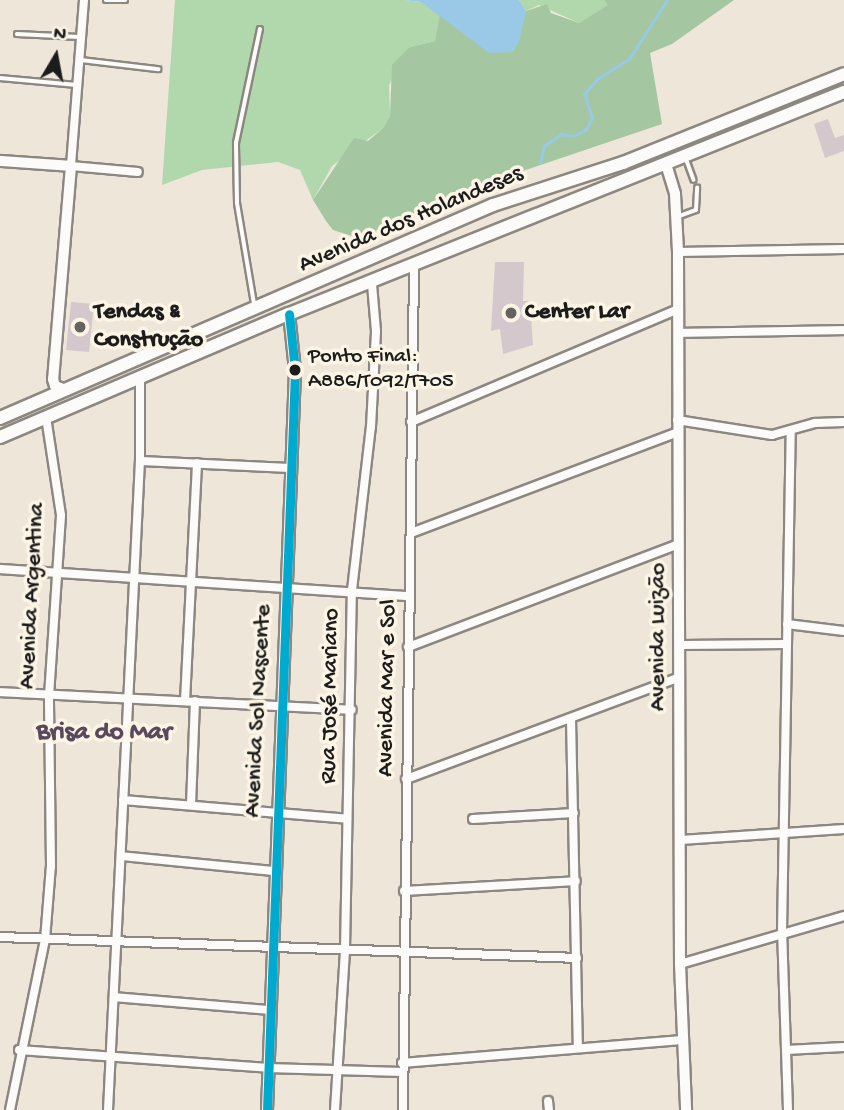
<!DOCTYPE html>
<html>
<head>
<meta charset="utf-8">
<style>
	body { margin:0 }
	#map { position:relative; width:844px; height:1110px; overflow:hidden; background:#eee6d9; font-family:"Gochi Hand",sans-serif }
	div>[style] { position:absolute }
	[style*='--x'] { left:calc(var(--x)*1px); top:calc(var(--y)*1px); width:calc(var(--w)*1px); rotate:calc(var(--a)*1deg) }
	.green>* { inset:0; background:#b1d7ac }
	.forest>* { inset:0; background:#a4c7a1 }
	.water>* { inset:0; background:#99c9e6 }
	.stream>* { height:2.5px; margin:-1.25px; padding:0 1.25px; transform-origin:1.25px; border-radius:1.25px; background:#99c9e6 }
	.building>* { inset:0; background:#d5c8cd }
	.roads { filter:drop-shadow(2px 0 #8c8781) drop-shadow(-2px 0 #8c8781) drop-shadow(0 2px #8c8781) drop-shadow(0 -2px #8c8781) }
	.lane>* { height:3.5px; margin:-1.75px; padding:0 1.75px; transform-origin:1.75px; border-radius:1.75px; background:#fcfbf9 }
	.street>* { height:8px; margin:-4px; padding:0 4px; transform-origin:4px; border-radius:4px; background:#fcfbf9 }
	.secondary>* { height:10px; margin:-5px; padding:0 5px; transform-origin:5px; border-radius:5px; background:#fcfbf9 }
	.primary>* { height:12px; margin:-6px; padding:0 6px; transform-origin:6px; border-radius:6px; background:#fcfbf9 }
	.bus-1>* { height:9px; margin:-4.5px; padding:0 4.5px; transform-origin:4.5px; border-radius:4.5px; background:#00a9ce }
	.dots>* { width:19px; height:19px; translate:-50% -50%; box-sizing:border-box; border:4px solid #fcf5e5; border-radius:50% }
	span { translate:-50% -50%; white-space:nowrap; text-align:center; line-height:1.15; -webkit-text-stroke:7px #fcf5e5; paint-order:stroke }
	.bus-label { font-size:22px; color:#1c1c1c }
	.left { translate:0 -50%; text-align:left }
	.street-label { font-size:24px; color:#1c1c1c }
	.poi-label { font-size:24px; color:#1c1c1c; font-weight:700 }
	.neighbourhood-label { font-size:26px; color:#5a495d; font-weight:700 }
	.north { position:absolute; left:21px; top:21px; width:70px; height:70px; -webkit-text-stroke:5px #fcf5e5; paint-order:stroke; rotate:10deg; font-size:19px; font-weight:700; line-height:28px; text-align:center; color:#1c1c1c }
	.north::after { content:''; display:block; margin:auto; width:24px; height:32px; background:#1c1c1c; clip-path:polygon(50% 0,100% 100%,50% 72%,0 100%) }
</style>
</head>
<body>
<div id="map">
	<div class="green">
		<i style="clip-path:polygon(175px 0,404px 0,421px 2px,440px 15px,441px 26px,435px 41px,410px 47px,389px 85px,390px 116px,383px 128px,332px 166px,313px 200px,300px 170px,278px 162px,202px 170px,162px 185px)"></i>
		<i style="clip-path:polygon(519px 0,604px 0,609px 5px,579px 23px,539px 5px,526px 11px)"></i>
	</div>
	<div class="forest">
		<i style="clip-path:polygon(604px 0,734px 0,672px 44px,650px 53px,662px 124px,508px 176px,358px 238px,333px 230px,326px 221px,313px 200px,354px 138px,368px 141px,383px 128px,390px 116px,392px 65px,410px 47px,435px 41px,440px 15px,459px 28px,522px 25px,526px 11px,547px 4px,551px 13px,579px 23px,608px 5px)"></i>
	</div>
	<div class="water">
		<i style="clip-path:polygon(404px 0,519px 0,526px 11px,519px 42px,513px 52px,489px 53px,421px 2px)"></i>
	</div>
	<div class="stream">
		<i style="--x:540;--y:163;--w:17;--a:-77"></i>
		<i style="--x:544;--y:146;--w:21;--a:-35"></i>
		<i style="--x:561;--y:134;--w:13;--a:9"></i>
		<i style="--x:574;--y:136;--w:14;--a:-30"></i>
		<i style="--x:586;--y:129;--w:13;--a:-61"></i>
		<i style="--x:592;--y:118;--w:25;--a:-108"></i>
		<i style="--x:584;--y:94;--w:20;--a:-49"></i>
		<i style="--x:597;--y:79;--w:38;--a:-32"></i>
		<i style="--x:629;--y:59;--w:70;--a:-57.2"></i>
	</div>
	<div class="building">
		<i style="clip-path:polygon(828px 119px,835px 138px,844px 135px,844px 151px,825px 158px,814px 124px)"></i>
		<i style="clip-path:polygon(495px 262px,524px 262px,523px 301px,530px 301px,533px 345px,503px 354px,500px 329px,491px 331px)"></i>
		<i style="clip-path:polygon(71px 302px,94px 304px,89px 352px,66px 350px)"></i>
	</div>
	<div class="roads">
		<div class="lane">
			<i style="--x:106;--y:0;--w:19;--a:0"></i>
			<i style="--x:17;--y:34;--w:62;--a:2.8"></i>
			<i style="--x:81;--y:60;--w:78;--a:6.7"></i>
			<i style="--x:0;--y:78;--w:77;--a:5.2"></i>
			<i style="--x:686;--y:158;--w:23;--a:70"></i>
			<i style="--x:677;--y:217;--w:20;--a:-20"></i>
			<i style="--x:696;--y:210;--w:22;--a:-87"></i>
			<i style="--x:254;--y:304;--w:102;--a:-99.6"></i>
			<i style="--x:237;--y:203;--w:60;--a:-91"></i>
			<i style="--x:236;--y:143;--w:116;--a:-78.1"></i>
		</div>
		<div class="street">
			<i style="--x:84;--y:0;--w:167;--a:94.5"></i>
			<i style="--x:71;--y:166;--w:67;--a:5.1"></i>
			<i style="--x:678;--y:252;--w:166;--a:-1"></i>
			<i style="--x:678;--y:333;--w:166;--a:-1"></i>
			<i style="--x:677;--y:420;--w:96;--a:9"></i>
			<i style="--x:772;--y:435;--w:45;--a:-15.6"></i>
			<i style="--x:815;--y:423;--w:29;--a:-2"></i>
			<i style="--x:411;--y:422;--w:291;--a:-22.9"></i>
			<i style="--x:140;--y:461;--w:151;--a:2.7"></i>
			<i style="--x:411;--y:533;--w:285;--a:-20.7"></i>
			<i style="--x:0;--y:569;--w:410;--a:3.8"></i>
			<i style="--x:787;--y:624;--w:57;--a:7"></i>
			<i style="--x:681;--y:645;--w:105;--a:-0.5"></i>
			<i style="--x:408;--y:647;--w:290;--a:-20.8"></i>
			<i style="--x:0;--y:692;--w:352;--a:2.9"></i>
			<i style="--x:185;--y:701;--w:238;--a:-87.1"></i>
			<i style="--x:571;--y:719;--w:329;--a:88.8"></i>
			<i style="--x:406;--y:779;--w:292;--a:-20.4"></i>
			<i style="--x:123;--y:800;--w:225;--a:4.8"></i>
			<i style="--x:191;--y:805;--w:104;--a:-87.8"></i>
			<i style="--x:473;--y:819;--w:101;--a:-3.4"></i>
			<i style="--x:681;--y:840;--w:163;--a:-3.9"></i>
			<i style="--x:121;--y:856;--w:154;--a:5.6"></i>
			<i style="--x:404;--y:891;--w:172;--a:-3.3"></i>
			<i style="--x:0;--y:937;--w:577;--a:2.08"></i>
			<i style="--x:680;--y:964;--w:171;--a:-16.3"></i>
			<i style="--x:114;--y:997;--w:156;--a:4.8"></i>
			<i style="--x:19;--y:1050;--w:250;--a:4.1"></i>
			<i style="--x:268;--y:1068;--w:134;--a:1.7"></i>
			<i style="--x:786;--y:1050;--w:58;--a:-3"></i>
			<i style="--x:402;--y:1063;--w:281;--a:-4.7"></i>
			<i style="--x:548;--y:1101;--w:9;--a:84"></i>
			<i style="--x:10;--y:1110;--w:174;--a:-78.4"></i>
			<i style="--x:45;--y:940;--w:74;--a:-85.4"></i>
			<i style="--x:51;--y:866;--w:170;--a:-90.7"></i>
			<i style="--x:49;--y:696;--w:181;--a:-86.2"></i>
			<i style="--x:61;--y:515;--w:99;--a:-98.7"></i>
			<i style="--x:108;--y:1110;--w:650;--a:-87.18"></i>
			<i style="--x:140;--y:461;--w:84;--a:-90"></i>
			<i style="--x:335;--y:1110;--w:161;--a:-86.4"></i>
			<i style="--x:345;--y:949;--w:359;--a:-88.9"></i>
			<i style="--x:352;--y:590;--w:164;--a:-83.4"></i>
			<i style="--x:371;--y:427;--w:96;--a:-87"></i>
			<i style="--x:376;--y:331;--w:47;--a:-94.9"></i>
			<i style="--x:403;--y:1110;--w:842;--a:-89.25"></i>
			<i style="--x:788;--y:1110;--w:178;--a:-91.9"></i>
			<i style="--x:782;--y:932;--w:499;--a:-89"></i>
		</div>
		<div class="secondary">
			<i style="--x:0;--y:161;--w:71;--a:4"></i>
			<i style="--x:71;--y:166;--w:214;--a:94.8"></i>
			<i style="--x:53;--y:379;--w:7;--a:74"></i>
			<i style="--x:55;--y:386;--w:12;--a:20"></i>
			<i style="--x:666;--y:164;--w:31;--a:73"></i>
			<i style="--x:675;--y:194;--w:58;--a:87"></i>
			<i style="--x:678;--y:252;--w:712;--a:89.84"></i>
			<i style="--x:680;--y:964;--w:146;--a:87.6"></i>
			<i style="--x:267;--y:1110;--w:741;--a:-87.83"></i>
			<i style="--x:295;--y:370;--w:56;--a:-96.1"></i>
		</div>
		<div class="primary">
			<i style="--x:0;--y:418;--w:537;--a:-23.37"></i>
			<i style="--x:493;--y:205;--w:137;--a:-17.9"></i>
			<i style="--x:623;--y:163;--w:238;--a:-21.9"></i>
			<i style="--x:0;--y:437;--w:314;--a:-23.1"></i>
			<i style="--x:289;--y:314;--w:598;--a:-21.8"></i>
		</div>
	</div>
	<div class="bus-1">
		<i style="--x:267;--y:1110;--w:741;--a:-87.83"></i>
		<i style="--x:295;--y:370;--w:56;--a:-96.1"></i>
	</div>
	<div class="dots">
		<i style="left:511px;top:313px;background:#66635e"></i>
		<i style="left:80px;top:327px;background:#66635e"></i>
		<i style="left:295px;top:370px;background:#1c1c1c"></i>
	</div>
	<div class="bus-label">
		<span class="left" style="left:308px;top:370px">Ponto Final:<br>A886/T092/T705</span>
	</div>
	<div class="street-label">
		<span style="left:411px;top:220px;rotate:-23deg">Avenida dos Holandeses</span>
		<span style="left:33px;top:596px;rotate:-87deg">Avenida Argentina</span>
		<span style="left:659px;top:637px;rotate:-90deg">Avenida Luizão</span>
		<span style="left:388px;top:688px;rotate:-89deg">Avenida Mar e Sol</span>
		<span style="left:331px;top:696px;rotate:-89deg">Rua José Mariano</span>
		<span style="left:259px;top:711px;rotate:-87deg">Avenida Sol Nascente</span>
	</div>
	<div class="poi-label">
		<span class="left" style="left:94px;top:327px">Tendas &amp;<br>Construção</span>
		<span class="left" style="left:525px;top:313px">Center Lar</span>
	</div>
	<div class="neighbourhood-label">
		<span style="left:104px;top:734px">Brisa do Mar</span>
	</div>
	<div class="north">N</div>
</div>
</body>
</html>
